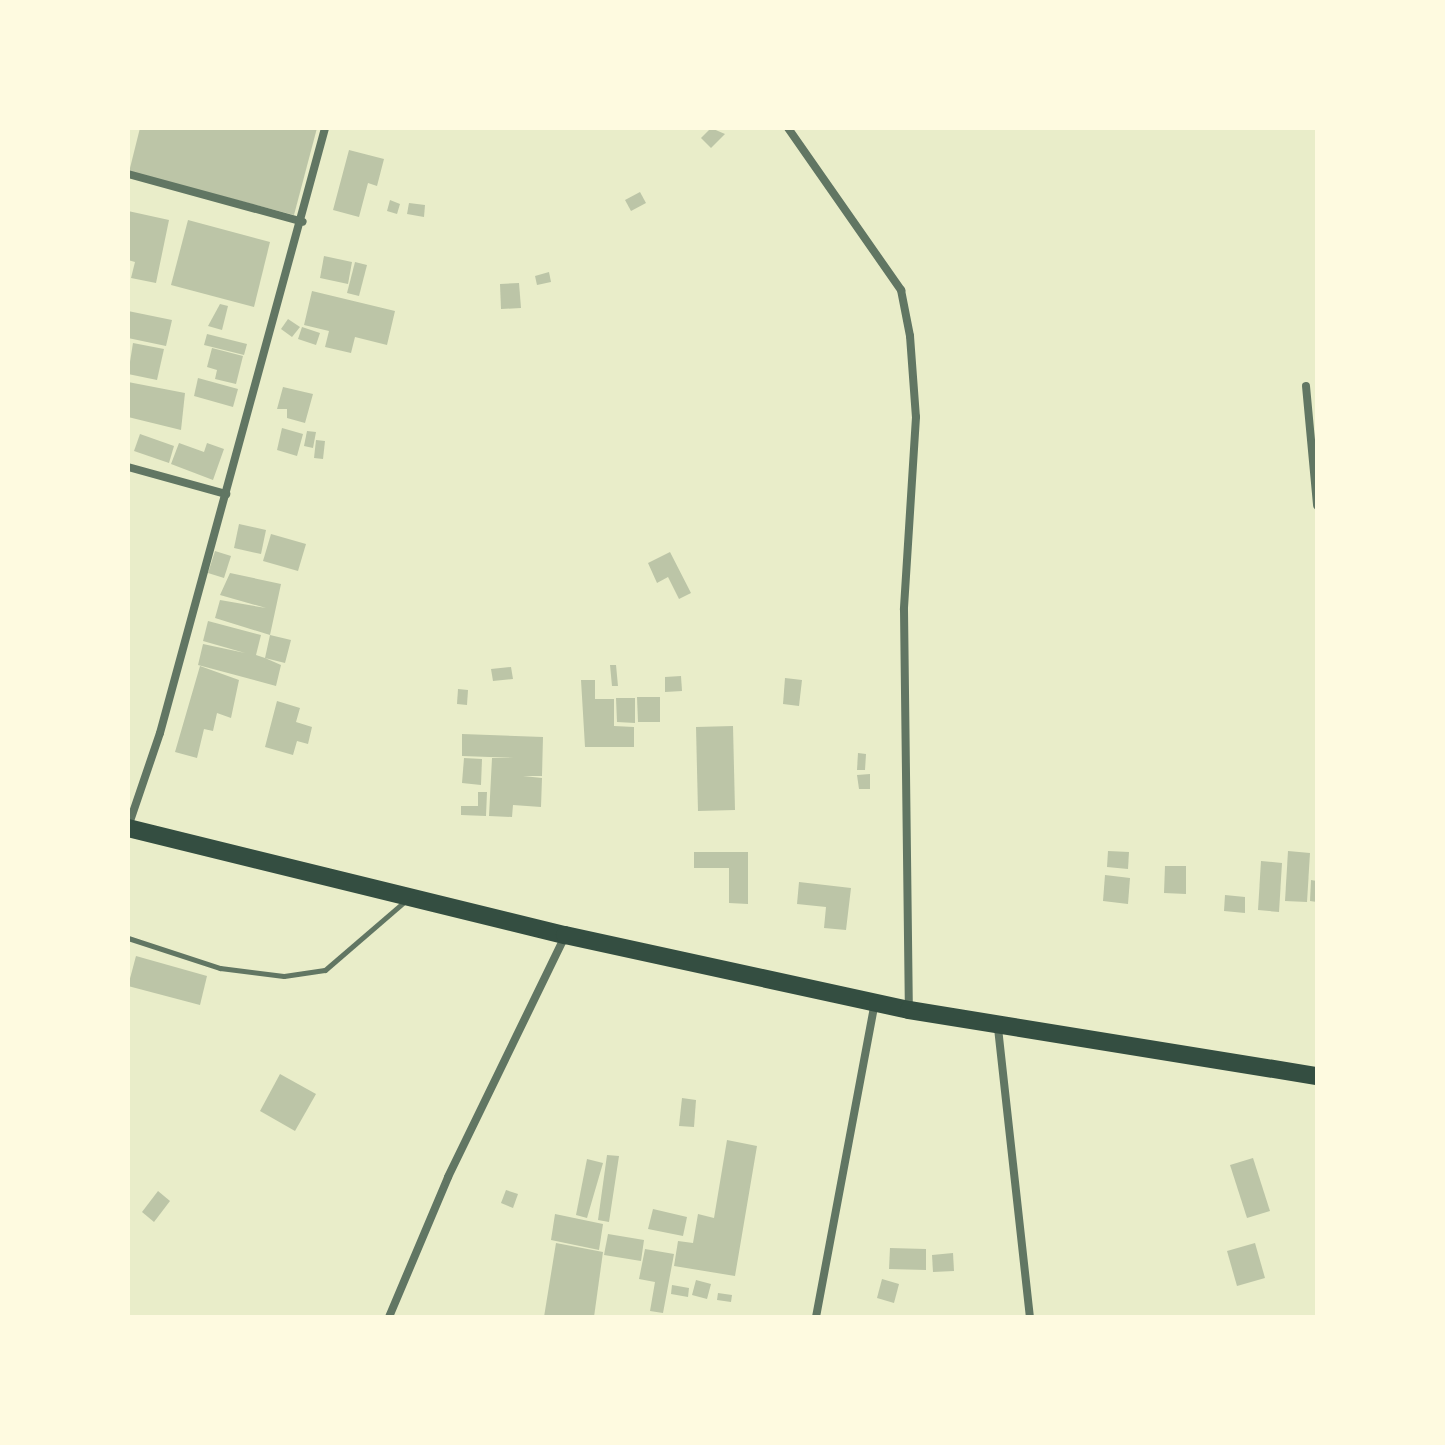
<!DOCTYPE html>
<html>
<head>
<meta charset="utf-8">
<style>
	body { margin:0 }
	#map { position:relative; width:1445px; height:1445px; overflow:hidden; background:#e9edc9; font-family:"Work Sans",sans-serif }
	div>[style] { position:absolute }
	[style*='--x'] { left:calc(var(--x)*1px); top:calc(var(--y)*1px); width:calc(var(--w)*1px); rotate:calc(var(--a)*1deg) }
	.building>* { inset:0; background:#bcc5a7 }
	.service>* { height:5px; margin:-2.5px; padding:0 2.5px; transform-origin:2.5px; border-radius:2.5px; background:#617663 }
	.minor>* { height:8px; margin:-4px; padding:0 4px; transform-origin:4px; border-radius:4px; background:#617663 }
	.trunk>* { height:18px; margin:-9px; padding:0 9px; transform-origin:9px; border-radius:9px; background:#344e41 }
	span { translate:-50% -50%; white-space:nowrap; text-align:center; line-height:1.15; -webkit-text-stroke:6px #fefae0; paint-order:stroke }
	.frame { position:absolute; inset:0; border:130px solid #fefae0; pointer-events:none }
</style>
</head>
<body>
<div id="map">
	<div class="building">
		<i style="clip-path:polygon(140px 128px,317px 128px,294px 215px,129px 172px)"></i>
		<i style="clip-path:polygon(711px 128px,725px 134px,711px 148px,701px 138px)"></i>
		<i style="clip-path:polygon(349px 150px,384px 159px,377px 186px,368px 183px,359px 217px,333px 210px)"></i>
		<i style="clip-path:polygon(640px 192px,646px 203px,631px 211px,625px 200px)"></i>
		<i style="clip-path:polygon(390px 200px,400px 204px,397px 214px,387px 211px)"></i>
		<i style="clip-path:polygon(409px 203px,425px 205px,424px 217px,407px 214px)"></i>
		<i style="clip-path:polygon(128px 211px,169px 220px,156px 283px,131px 278px,135px 262px,128px 260px)"></i>
		<i style="clip-path:polygon(188px 220px,270px 242px,254px 307px,171px 285px)"></i>
		<i style="clip-path:polygon(324px 256px,352px 262px,348px 284px,320px 278px)"></i>
		<i style="clip-path:polygon(355px 262px,367px 265px,359px 296px,347px 293px)"></i>
		<i style="clip-path:polygon(549px 272px,551px 282px,537px 285px,535px 276px)"></i>
		<i style="clip-path:polygon(519px 283px,521px 308px,501px 309px,500px 284px)"></i>
		<i style="clip-path:polygon(312px 291px,395px 311px,387px 345px,355px 337px,351px 353px,325px 347px,329px 331px,304px 325px)"></i>
		<i style="clip-path:polygon(220px 304px,228px 306px,222px 330px,208px 326px)"></i>
		<i style="clip-path:polygon(128px 311px,172px 320px,166px 346px,128px 338px)"></i>
		<i style="clip-path:polygon(288px 319px,300px 327px,292px 337px,281px 329px)"></i>
		<i style="clip-path:polygon(302px 327px,320px 333px,316px 345px,298px 339px)"></i>
		<i style="clip-path:polygon(207px 334px,247px 344px,244px 355px,204px 345px)"></i>
		<i style="clip-path:polygon(133px 343px,164px 349px,157px 380px,128px 374px)"></i>
		<i style="clip-path:polygon(212px 348px,243px 356px,236px 384px,215px 379px,217px 370px,207px 367px)"></i>
		<i style="clip-path:polygon(198px 378px,238px 389px,233px 407px,194px 396px)"></i>
		<i style="clip-path:polygon(128px 382px,185px 393px,181px 430px,128px 417px)"></i>
		<i style="clip-path:polygon(283px 387px,313px 394px,305px 423px,287px 418px,287px 409px,277px 409px)"></i>
		<i style="clip-path:polygon(282px 428px,303px 434px,297px 456px,277px 450px)"></i>
		<i style="clip-path:polygon(307px 431px,316px 432px,313px 448px,304px 446px)"></i>
		<i style="clip-path:polygon(140px 434px,174px 446px,169px 463px,134px 451px)"></i>
		<i style="clip-path:polygon(316px 440px,325px 441px,323px 459px,314px 458px)"></i>
		<i style="clip-path:polygon(179px 443px,204px 452px,207px 443px,224px 449px,213px 480px,171px 464px)"></i>
		<i style="clip-path:polygon(239px 524px,266px 530px,261px 554px,234px 548px)"></i>
		<i style="clip-path:polygon(271px 534px,306px 544px,298px 571px,263px 561px)"></i>
		<i style="clip-path:polygon(215px 551px,231px 556px,224px 578px,208px 573px)"></i>
		<i style="clip-path:polygon(670px 552px,691px 593px,679px 599px,668px 577px,657px 583px,648px 563px)"></i>
		<i style="clip-path:polygon(230px 573px,281px 584px,270px 635px,291px 640px,285px 663px,265px 658px,281px 665px,276px 686px,198px 665px,203px 644px,245px 653px,203px 641px,208px 621px,261px 635px,256px 655px,265px 658px,270px 635px,215px 618px,220px 600px,266px 608px,220px 595px)"></i>
		<i style="clip-path:polygon(610px 665px,616px 665px,618px 686px,612px 686px)"></i>
		<i style="clip-path:polygon(200px 666px,239px 680px,231px 718px,217px 713px,213px 731px,204px 729px,197px 758px,175px 752px)"></i>
		<i style="clip-path:polygon(511px 667px,513px 679px,493px 681px,491px 669px)"></i>
		<i style="clip-path:polygon(681px 676px,682px 691px,665px 692px,665px 677px)"></i>
		<i style="clip-path:polygon(785px 678px,802px 680px,799px 706px,783px 704px)"></i>
		<i style="clip-path:polygon(581px 680px,595px 680px,595px 699px,614px 699px,614px 726px,634px 727px,634px 747px,585px 747px)"></i>
		<i style="clip-path:polygon(458px 689px,468px 690px,467px 705px,457px 704px)"></i>
		<i style="clip-path:polygon(637px 697px,660px 697px,660px 722px,638px 722px)"></i>
		<i style="clip-path:polygon(616px 698px,635px 698px,635px 723px,617px 722px)"></i>
		<i style="clip-path:polygon(277px 701px,300px 708px,296px 722px,312px 727px,308px 744px,297px 741px,293px 755px,265px 747px)"></i>
		<i style="clip-path:polygon(733px 726px,735px 810px,698px 811px,696px 727px)"></i>
		<i style="clip-path:polygon(462px 734px,543px 737px,542px 776px,523px 776px,542px 778px,541px 807px,513px 805px,512px 817px,489px 816px,492px 758px,514px 758px,462px 756px)"></i>
		<i style="clip-path:polygon(858px 753px,866px 754px,865px 770px,857px 770px)"></i>
		<i style="clip-path:polygon(464px 758px,482px 759px,481px 785px,462px 783px)"></i>
		<i style="clip-path:polygon(870px 774px,870px 789px,859px 789px,857px 775px)"></i>
		<i style="clip-path:polygon(478px 792px,487px 792px,486px 816px,461px 815px,461px 806px,478px 806px)"></i>
		<i style="clip-path:polygon(1108px 851px,1129px 852px,1128px 869px,1107px 867px)"></i>
		<i style="clip-path:polygon(1288px 851px,1310px 853px,1307px 902px,1285px 901px)"></i>
		<i style="clip-path:polygon(694px 852px,748px 852px,748px 904px,729px 903px,729px 868px,694px 868px)"></i>
		<i style="clip-path:polygon(1261px 861px,1282px 863px,1279px 912px,1258px 910px)"></i>
		<i style="clip-path:polygon(1165px 866px,1186px 866px,1186px 894px,1164px 893px)"></i>
		<i style="clip-path:polygon(1105px 875px,1130px 878px,1128px 904px,1103px 901px)"></i>
		<i style="clip-path:polygon(1311px 880px,1317px 881px,1317px 902px,1310px 901px)"></i>
		<i style="clip-path:polygon(799px 882px,851px 888px,846px 930px,824px 928px,826px 907px,797px 904px)"></i>
		<i style="clip-path:polygon(1225px 895px,1245px 897px,1245px 913px,1224px 911px)"></i>
		<i style="clip-path:polygon(136px 956px,207px 976px,200px 1005px,128px 986px)"></i>
		<i style="clip-path:polygon(280px 1074px,316px 1094px,295px 1131px,260px 1111px)"></i>
		<i style="clip-path:polygon(682px 1098px,696px 1100px,694px 1127px,679px 1126px)"></i>
		<i style="clip-path:polygon(727px 1140px,757px 1146px,735px 1276px,674px 1266px,678px 1241px,693px 1243px,698px 1214px,714px 1218px)"></i>
		<i style="clip-path:polygon(607px 1155px,619px 1156px,609px 1222px,598px 1220px)"></i>
		<i style="clip-path:polygon(1253px 1158px,1270px 1211px,1247px 1218px,1230px 1165px)"></i>
		<i style="clip-path:polygon(587px 1159px,603px 1163px,587px 1218px,576px 1215px)"></i>
		<i style="clip-path:polygon(506px 1190px,518px 1194px,513px 1208px,501px 1203px)"></i>
		<i style="clip-path:polygon(158px 1191px,170px 1201px,154px 1222px,142px 1212px)"></i>
		<i style="clip-path:polygon(653px 1209px,687px 1217px,683px 1236px,648px 1229px)"></i>
		<i style="clip-path:polygon(555px 1214px,603px 1224px,599px 1250px,551px 1240px)"></i>
		<i style="clip-path:polygon(608px 1234px,644px 1240px,641px 1261px,604px 1255px)"></i>
		<i style="clip-path:polygon(556px 1243px,603px 1252px,594px 1317px,544px 1317px)"></i>
		<i style="clip-path:polygon(1255px 1243px,1265px 1278px,1237px 1286px,1227px 1251px)"></i>
		<i style="clip-path:polygon(890px 1248px,926px 1249px,926px 1270px,889px 1269px)"></i>
		<i style="clip-path:polygon(645px 1249px,674px 1254px,663px 1313px,650px 1311px,655px 1282px,639px 1279px)"></i>
		<i style="clip-path:polygon(953px 1253px,954px 1271px,933px 1272px,932px 1255px)"></i>
		<i style="clip-path:polygon(882px 1279px,899px 1284px,894px 1303px,877px 1298px)"></i>
		<i style="clip-path:polygon(696px 1280px,711px 1284px,707px 1299px,692px 1295px)"></i>
		<i style="clip-path:polygon(672px 1285px,689px 1288px,688px 1297px,671px 1294px)"></i>
		<i style="clip-path:polygon(718px 1293px,732px 1295px,731px 1302px,717px 1300px)"></i>
	</div>
	<div class="service">
		<i style="--x:128;--y:938;--w:97;--a:18.1"></i>
		<i style="--x:220;--y:968;--w:64;--a:7.1"></i>
		<i style="--x:284;--y:976;--w:41;--a:-8.3"></i>
		<i style="--x:325;--y:970;--w:104;--a:-40.7"></i>
	</div>
	<div class="minor">
		<i style="--x:788;--y:128;--w:198;--a:55.1"></i>
		<i style="--x:901;--y:290;--w:47;--a:78.9"></i>
		<i style="--x:910;--y:336;--w:81;--a:85.8"></i>
		<i style="--x:916;--y:417;--w:193;--a:93.6"></i>
		<i style="--x:904;--y:610;--w:400;--a:89.3"></i>
		<i style="--x:128;--y:174;--w:181;--a:15.3"></i>
		<i style="--x:1306;--y:386;--w:120;--a:84.7"></i>
		<i style="--x:128;--y:467;--w:102;--a:15.4"></i>
		<i style="--x:128;--y:827;--w:99;--a:-71.2"></i>
		<i style="--x:160;--y:733;--w:627;--a:-74.74"></i>
		<i style="--x:998;--y:1028;--w:291;--a:83.7"></i>
		<i style="--x:389;--y:1317;--w:152;--a:-67.1"></i>
		<i style="--x:448;--y:1177;--w:268;--a:-64.1"></i>
		<i style="--x:816;--y:1317;--w:319;--a:-79.4"></i>
	</div>
	<div class="trunk">
		<i style="--x:128;--y:828;--w:450;--a:13.8"></i>
		<i style="--x:565;--y:935;--w:352;--a:12.3"></i>
		<i style="--x:909;--y:1010;--w:413;--a:9.2"></i>
	</div>
	<div class="frame"></div>
</div>
</body>
</html>
